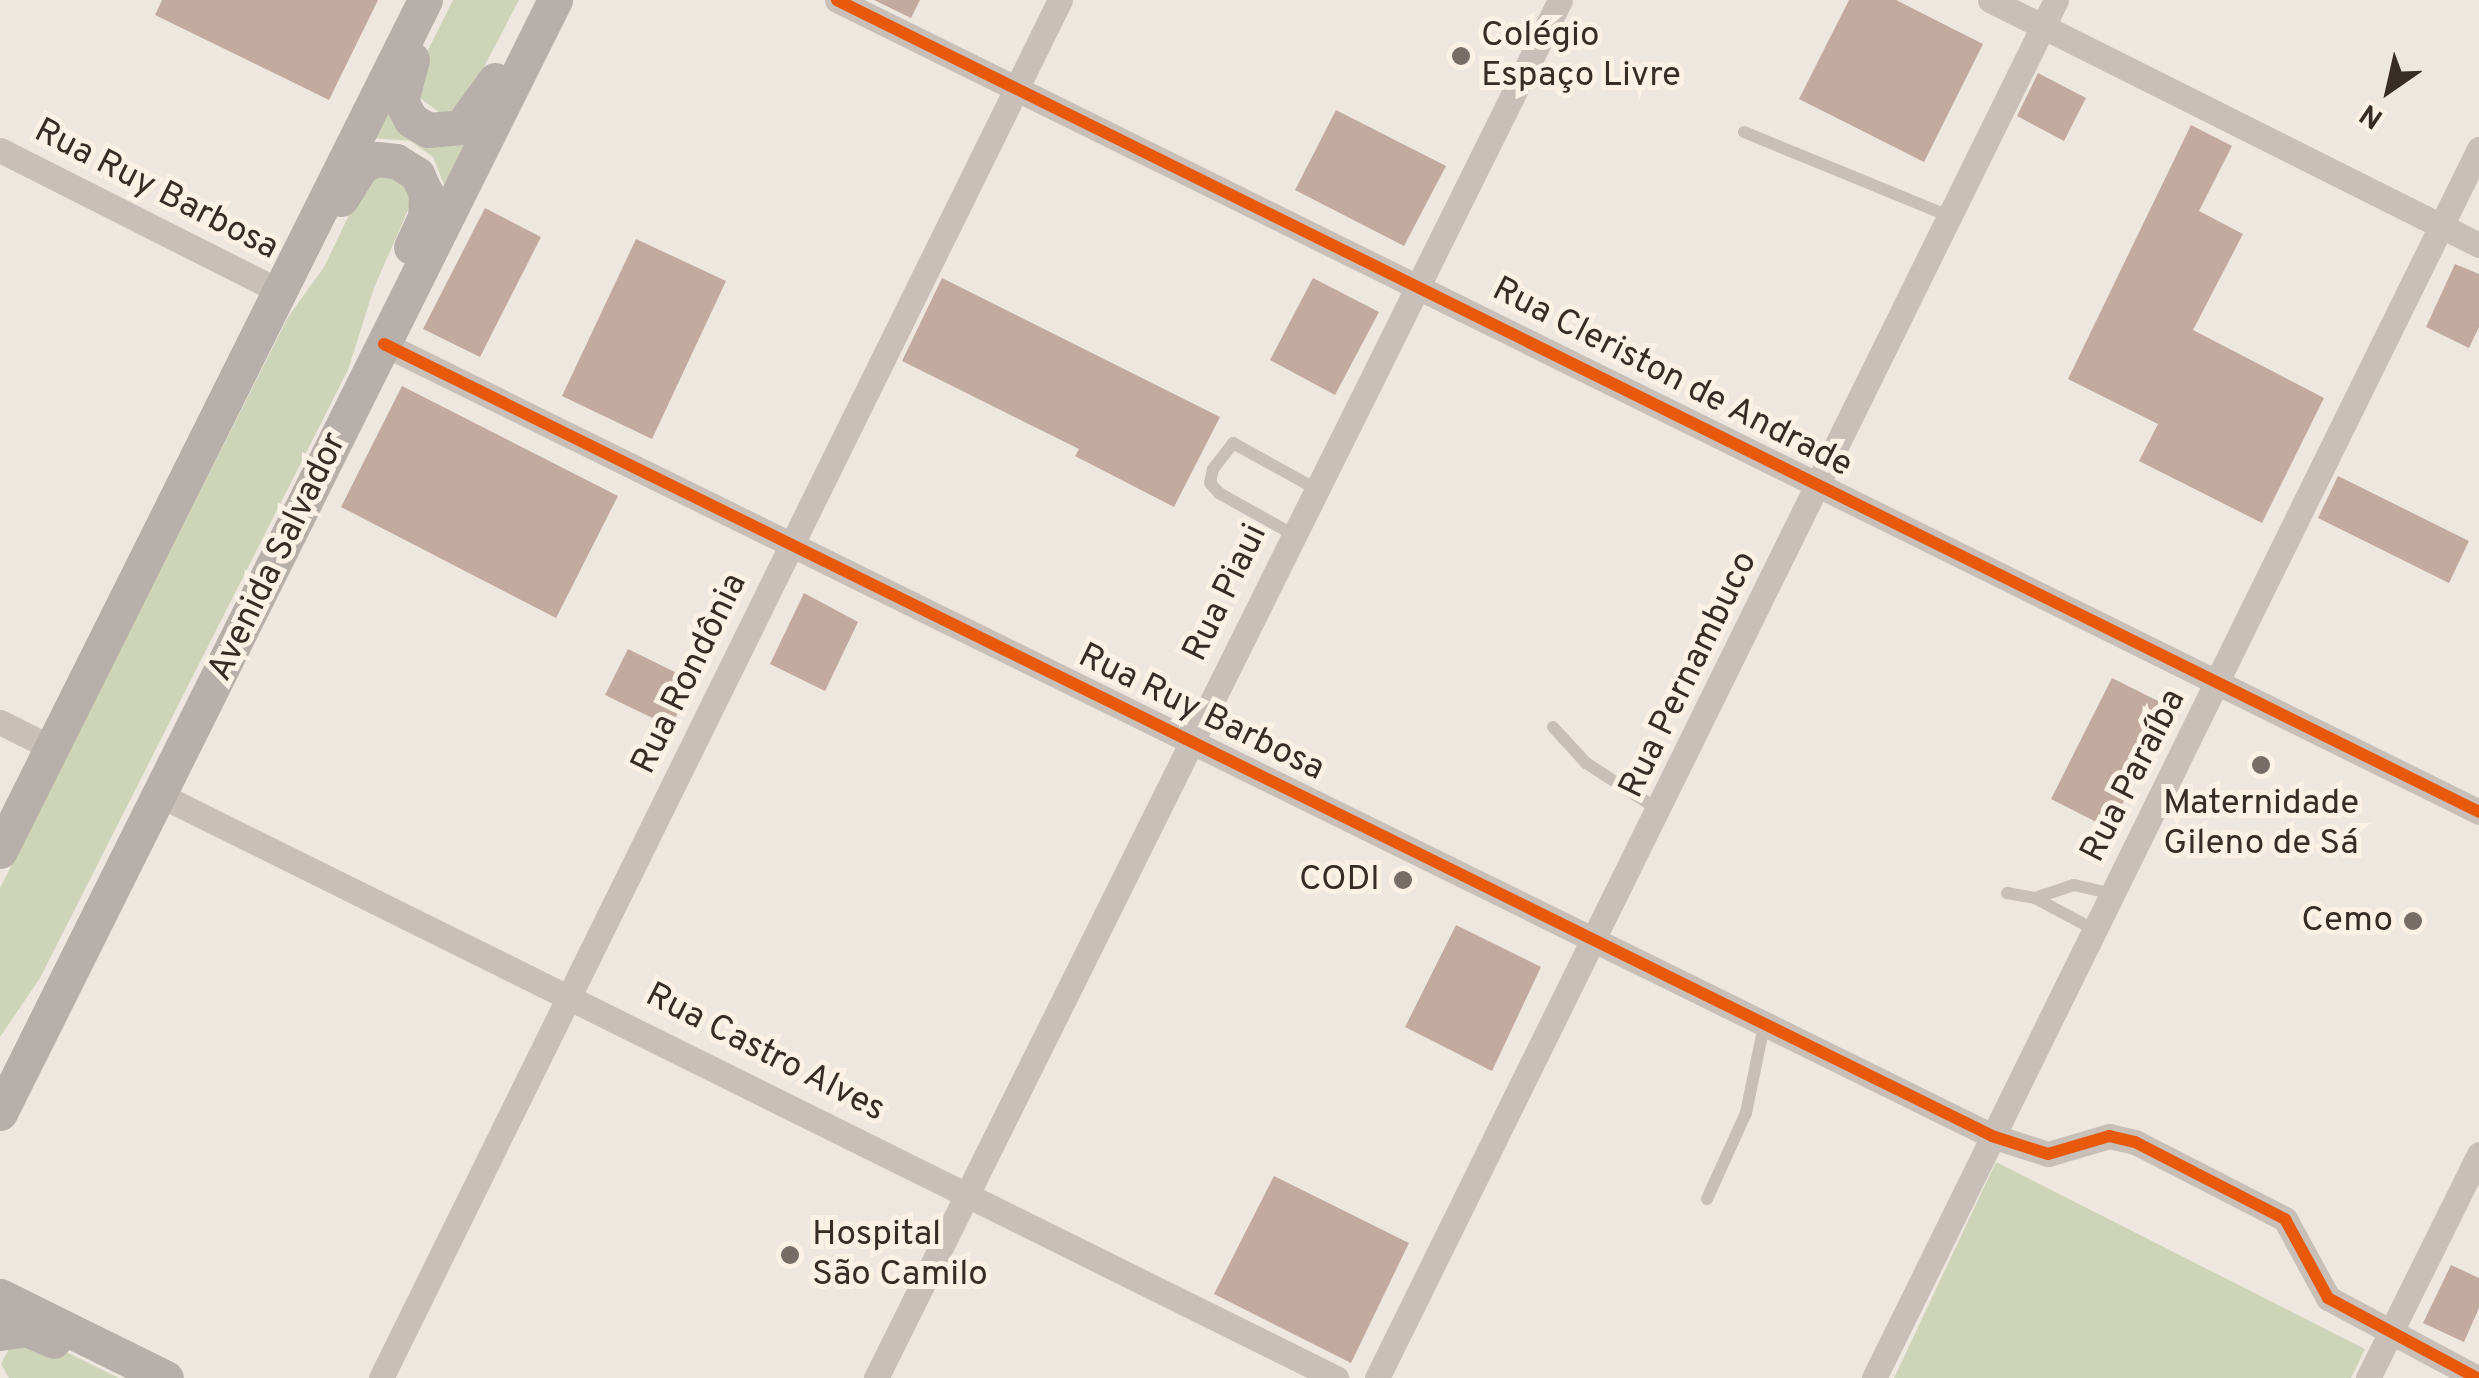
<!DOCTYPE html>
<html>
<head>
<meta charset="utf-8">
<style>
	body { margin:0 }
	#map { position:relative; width:2479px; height:1378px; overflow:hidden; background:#eee7df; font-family:Overpass,sans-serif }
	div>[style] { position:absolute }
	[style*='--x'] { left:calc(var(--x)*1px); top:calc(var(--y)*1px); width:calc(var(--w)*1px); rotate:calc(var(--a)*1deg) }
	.green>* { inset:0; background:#ced4b7 }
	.building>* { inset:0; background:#c3aa9f }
	.service>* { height:12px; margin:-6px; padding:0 6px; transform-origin:6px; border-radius:6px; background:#c7bfb8 }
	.minor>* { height:25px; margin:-12.5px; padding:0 12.5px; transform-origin:12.5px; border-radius:12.5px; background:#c7bfb8 }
	.secondary>* { height:35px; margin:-17.5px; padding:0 17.5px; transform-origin:17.5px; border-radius:17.5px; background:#b7afa9 }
	.cycleway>* { height:12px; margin:-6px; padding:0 6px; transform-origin:6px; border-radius:6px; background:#e8590c }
	.dots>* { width:28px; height:28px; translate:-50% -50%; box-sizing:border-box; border:5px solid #fbf1e5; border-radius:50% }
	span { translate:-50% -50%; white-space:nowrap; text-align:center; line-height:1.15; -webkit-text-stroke:10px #fbf1e5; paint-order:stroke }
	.poi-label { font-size:35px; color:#372c26 }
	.left { translate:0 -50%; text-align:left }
	.right { translate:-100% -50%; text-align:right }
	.street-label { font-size:35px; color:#372c26 }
	.north { position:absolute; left:2339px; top:40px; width:100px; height:100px; -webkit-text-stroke:8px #fbf1e5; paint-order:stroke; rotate:214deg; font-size:28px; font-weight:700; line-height:40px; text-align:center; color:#372c26 }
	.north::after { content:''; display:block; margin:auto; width:35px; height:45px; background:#372c26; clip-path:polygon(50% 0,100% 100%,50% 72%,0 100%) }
</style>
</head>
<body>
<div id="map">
	<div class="green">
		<i style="clip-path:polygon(453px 0,519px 0,462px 109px,440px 113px,416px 95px,421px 64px)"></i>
		<i style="clip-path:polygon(388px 108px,476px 134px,447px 192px,433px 157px,410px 141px,372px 138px)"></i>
		<i style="clip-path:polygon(390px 169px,415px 194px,374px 288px,348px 370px,40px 978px,0 1037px,0 888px,288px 317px,324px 267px,367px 178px)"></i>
		<i style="clip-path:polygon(1996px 1162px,2365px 1349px,2351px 1378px,1894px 1378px)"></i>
		<i style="clip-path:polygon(27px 1337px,60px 1349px,119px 1378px,9px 1378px,1px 1364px,10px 1347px)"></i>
	</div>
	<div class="building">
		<i style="clip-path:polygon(162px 0,378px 0,329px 100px,155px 15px)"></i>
		<i style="clip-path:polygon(874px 0,920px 0,911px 18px)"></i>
		<i style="clip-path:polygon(1849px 0,1896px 0,1983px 44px,1924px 162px,1799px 99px)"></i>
		<i style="clip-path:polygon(2038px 73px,2086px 98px,2064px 141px,2017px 116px)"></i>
		<i style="clip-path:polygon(1336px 110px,1446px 166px,1404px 246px,1295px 190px)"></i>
		<i style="clip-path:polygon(2191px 125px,2232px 146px,2199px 211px,2243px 234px,2193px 330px,2324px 398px,2262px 523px,2139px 461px,2158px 424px,2068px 379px)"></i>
		<i style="clip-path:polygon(485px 208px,541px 237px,480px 357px,423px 329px)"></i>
		<i style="clip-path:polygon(636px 239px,726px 281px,652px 439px,562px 396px)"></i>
		<i style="clip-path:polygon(2455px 264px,2479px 274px,2479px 327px,2469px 348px,2426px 327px)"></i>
		<i style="clip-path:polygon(942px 278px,1220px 417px,1174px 507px,1075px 456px,1079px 449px,902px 361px)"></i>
		<i style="clip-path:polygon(1313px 278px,1379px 312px,1335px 395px,1270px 360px)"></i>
		<i style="clip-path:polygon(402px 386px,618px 496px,556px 618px,341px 507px)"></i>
		<i style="clip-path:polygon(2338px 476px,2469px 541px,2449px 583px,2318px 518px)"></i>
		<i style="clip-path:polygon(804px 593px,858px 622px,825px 691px,770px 664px)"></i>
		<i style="clip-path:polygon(628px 649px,693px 681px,671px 727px,605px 695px)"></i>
		<i style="clip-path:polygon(2112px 678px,2170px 707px,2110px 829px,2051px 799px)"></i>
		<i style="clip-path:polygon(1456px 925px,1541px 967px,1492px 1071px,1405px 1027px)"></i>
		<i style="clip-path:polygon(1274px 1176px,1409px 1243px,1351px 1363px,1214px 1294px)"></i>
		<i style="clip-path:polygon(2451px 1265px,2479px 1278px,2479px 1308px,2464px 1342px,2423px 1323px)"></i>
	</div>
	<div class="service">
		<i style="--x:1744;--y:132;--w:224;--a:22.3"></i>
		<i style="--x:1294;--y:535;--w:86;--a:-150.8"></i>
		<i style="--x:1219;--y:493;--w:13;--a:-132"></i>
		<i style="--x:1210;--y:483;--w:14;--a:-78"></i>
		<i style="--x:1213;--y:469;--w:33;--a:-52"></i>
		<i style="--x:1233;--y:443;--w:95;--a:29"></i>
		<i style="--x:1553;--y:727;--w:49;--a:47.5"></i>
		<i style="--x:1586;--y:763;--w:87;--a:32.8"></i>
		<i style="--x:2007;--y:893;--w:28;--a:10"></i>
		<i style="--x:2035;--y:898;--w:41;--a:-18.4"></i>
		<i style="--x:2074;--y:885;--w:40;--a:13"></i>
		<i style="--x:2035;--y:898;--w:68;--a:28.1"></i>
		<i style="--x:1707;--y:1199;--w:94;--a:-65.6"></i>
		<i style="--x:1746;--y:1113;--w:90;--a:-78.4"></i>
	</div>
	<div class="minor">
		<i style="--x:837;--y:0;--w:1832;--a:26.31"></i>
		<i style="--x:1990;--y:0;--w:547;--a:26.61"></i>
		<i style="--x:0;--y:150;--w:315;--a:26.8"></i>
		<i style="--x:384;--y:344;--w:1792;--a:26.22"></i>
		<i style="--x:1992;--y:1136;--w:59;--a:17.8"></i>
		<i style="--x:2048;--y:1154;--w:64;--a:-16.4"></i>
		<i style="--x:2109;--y:1136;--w:27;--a:13"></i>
		<i style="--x:2135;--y:1142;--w:169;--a:27.2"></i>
		<i style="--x:2285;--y:1219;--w:90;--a:61.4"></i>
		<i style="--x:2328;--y:1298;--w:169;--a:28.2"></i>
		<i style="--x:0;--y:722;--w:58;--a:26.6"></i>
		<i style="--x:160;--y:795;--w:1313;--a:26.37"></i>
		<i style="--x:381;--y:1378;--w:1536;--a:-63.77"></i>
		<i style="--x:876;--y:1378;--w:1538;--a:-63.6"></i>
		<i style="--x:1377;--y:1378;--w:1536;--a:-63.77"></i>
		<i style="--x:1874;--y:1378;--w:1370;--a:-63.79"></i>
		<i style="--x:2368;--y:1378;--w:250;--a:-63.6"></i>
	</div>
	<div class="secondary">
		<i style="--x:412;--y:59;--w:43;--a:104.7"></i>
		<i style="--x:401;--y:101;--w:21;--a:62"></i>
		<i style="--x:411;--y:120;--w:20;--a:30"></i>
		<i style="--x:428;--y:130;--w:33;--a:-5"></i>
		<i style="--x:461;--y:127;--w:58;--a:-54.1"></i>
		<i style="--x:341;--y:199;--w:40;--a:-58"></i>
		<i style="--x:362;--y:165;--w:16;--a:-22"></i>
		<i style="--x:377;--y:159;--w:19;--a:6"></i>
		<i style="--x:396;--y:161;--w:25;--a:32"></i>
		<i style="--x:417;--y:174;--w:21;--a:65"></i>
		<i style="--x:426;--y:193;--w:24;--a:92"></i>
		<i style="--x:425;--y:217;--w:33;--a:115"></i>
		<i style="--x:0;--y:851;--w:951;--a:-63.46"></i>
		<i style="--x:0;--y:1113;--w:1244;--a:-63.5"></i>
		<i style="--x:0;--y:1296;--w:185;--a:26.3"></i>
		<i style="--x:0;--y:1333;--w:26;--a:-9"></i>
		<i style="--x:26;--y:1329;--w:30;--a:23"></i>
	</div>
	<div class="cycleway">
		<i style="--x:837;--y:0;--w:1832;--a:26.31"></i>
		<i style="--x:384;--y:344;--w:1792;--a:26.22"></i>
		<i style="--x:1992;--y:1136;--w:59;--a:17.8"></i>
		<i style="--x:2048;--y:1154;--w:64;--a:-16.4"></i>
		<i style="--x:2109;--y:1136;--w:27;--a:13"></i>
		<i style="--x:2135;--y:1142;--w:169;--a:27.2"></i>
		<i style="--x:2285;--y:1219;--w:90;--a:61.4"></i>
		<i style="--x:2328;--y:1298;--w:169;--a:28.2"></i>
	</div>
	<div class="dots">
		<i style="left:1461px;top:56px;background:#776d67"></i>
		<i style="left:2261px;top:765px;background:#776d67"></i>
		<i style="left:1403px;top:880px;background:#776d67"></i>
		<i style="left:2413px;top:921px;background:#776d67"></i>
		<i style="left:790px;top:1255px;background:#776d67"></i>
	</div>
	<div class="poi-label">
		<span class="left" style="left:1481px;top:56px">Colégio<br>Espaço Livre</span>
		<span style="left:2261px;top:824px">Maternidade<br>Gileno de Sá</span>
		<span class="right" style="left:1380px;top:880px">CODI</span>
		<span class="right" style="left:2393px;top:921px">Cemo</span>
		<span class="left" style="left:812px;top:1255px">Hospital<br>São Camilo</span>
	</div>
	<div class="street-label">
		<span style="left:156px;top:190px;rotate:27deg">Rua Ruy Barbosa</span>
		<span style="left:1672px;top:378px;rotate:27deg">Rua Cleriston de Andrade</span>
		<span style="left:278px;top:557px;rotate:-64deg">Avenida Salvador</span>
		<span style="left:1226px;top:593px;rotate:-64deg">Rua Piaui</span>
		<span style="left:690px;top:674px;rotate:-64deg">Rua Rondônia</span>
		<span style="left:1689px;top:675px;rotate:-64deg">Rua Pernambuco</span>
		<span style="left:1201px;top:713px;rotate:26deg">Rua Ruy Barbosa</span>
		<span style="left:2134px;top:776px;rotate:-63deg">Rua Paraíba</span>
		<span style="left:765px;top:1053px;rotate:27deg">Rua Castro Alves</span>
	</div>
	<div class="north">N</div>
</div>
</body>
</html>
